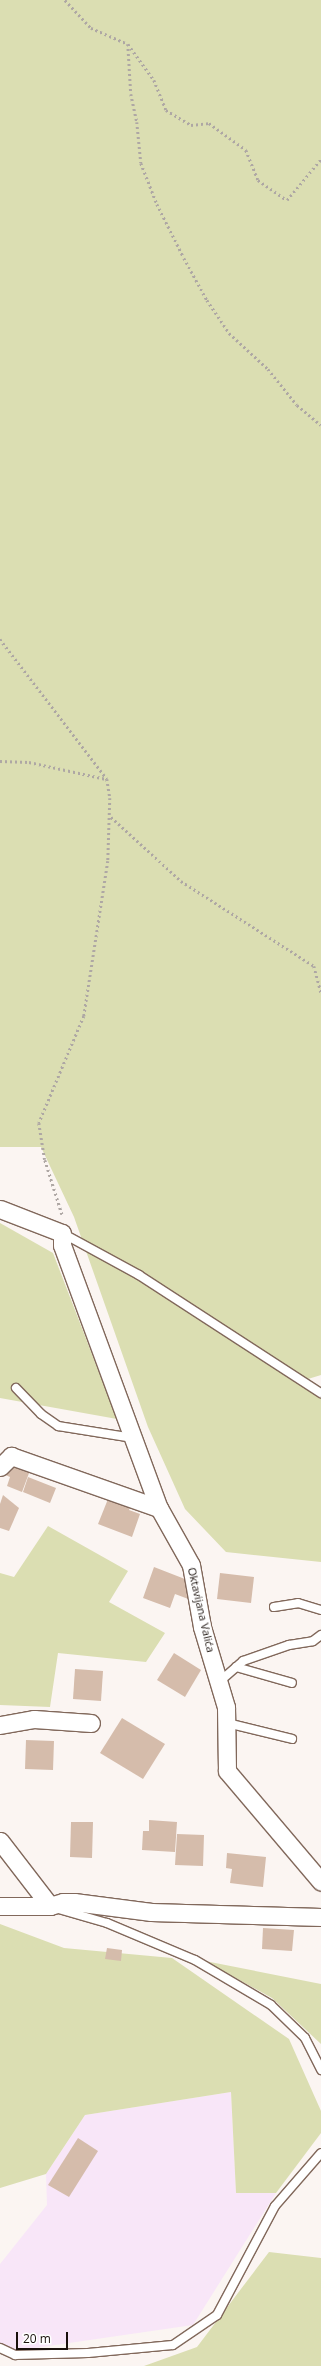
<!DOCTYPE html>
<html>
<head>
<meta charset="utf-8">
<style>
	body { margin:0 }
	#map { position:relative; width:321px; height:2366px; overflow:hidden; background:#fbf5f2; font-family:"Open Sans",sans-serif }
	div>[style] { position:absolute }
	[style*='--x'] { left:calc(var(--x)*1px); top:calc(var(--y)*1px); width:calc(var(--w)*1px); rotate:calc(var(--a)*1deg) }
	.commercial>* { inset:0; background:#f8e6f8 }
	.green>* { inset:0; background:#dbdeb2 }
	.building>* { inset:0; background:#d5bcab }
	.path>* { height:2.5px; margin-top:-1.25px; transform-origin:0; background:repeating-linear-gradient(90deg,#aea7a4 0 2px,transparent 0 5px) }
	.roads { filter:drop-shadow(1px 0 #81685b) drop-shadow(-1px 0 #81685b) drop-shadow(0 1px #81685b) drop-shadow(0 -1px #81685b) }
	.lane>* { height:8px; margin:-4px; padding:0 4px; transform-origin:4px; border-radius:4px; background:#fff }
	.street>* { height:17px; margin:-8.5px; padding:0 8.5px; transform-origin:8.5px; border-radius:8.5px; background:#fff }
	span { translate:-50% -50%; white-space:nowrap; text-align:center; line-height:1.15; -webkit-text-stroke:4px #fff; paint-order:stroke }
	.street-label { font-size:11px; color:#1a110c }
	.scale { position:absolute; left:16px; top:2332px; width:52px; height:18px; box-sizing:border-box; border:2px solid #1a110c; border-top:0; padding-left:5px; font-size:12px; line-height:14px; white-space:nowrap; color:#1a110c; -webkit-text-stroke:3px #fff; paint-order:stroke }
</style>
</head>
<body>
<div id="map">
	<div class="commercial">
		<i style="clip-path:polygon(231px 2092px,236px 2193px,276px 2193px,193px 2325px,14px 2351px,0 2343px,0 2264px,47px 2205px,46px 2174px,85px 2115px)"></i>
	</div>
	<div class="green">
		<i style="clip-path:polygon(0 0,321px 0,321px 1375px,308px 1379px,321px 1387px,321px 1562px,226px 1552px,185px 1509px,148px 1427px,74px 1217px,41px 1147px,0 1147px)"></i>
		<i style="clip-path:polygon(0 1223px,53px 1253px,117px 1419px,0 1398px)"></i>
		<i style="clip-path:polygon(48px 1526px,128px 1571px,109px 1602px,165px 1633px,146px 1662px,58px 1653px,50px 1707px,0 1705px,0 1573px,14px 1577px)"></i>
		<i style="clip-path:polygon(0 1924px,64px 1948px,172px 1958px,289px 2039px,321px 2111px,321px 2133px,276px 2193px,236px 2193px,231px 2092px,85px 2115px,46px 2174px,0 2188px)"></i>
		<i style="clip-path:polygon(205px 1961px,321px 1984px,321px 2044px,272px 1998px)"></i>
		<i style="clip-path:polygon(269px 2252px,321px 2258px,321px 2366px,144px 2366px,197px 2347px)"></i>
	</div>
	<div class="building">
		<i style="clip-path:polygon(17px 1460px,32px 1465px,22px 1492px,7px 1486px,10px 1477px,3px 1474px,6px 1466px,13px 1468px)"></i>
		<i style="clip-path:polygon(28px 1477px,56px 1488px,50px 1503px,23px 1492px)"></i>
		<i style="clip-path:polygon(110px 1494px,132px 1502px,129px 1510px,140px 1514px,132px 1537px,98px 1524px)"></i>
		<i style="clip-path:polygon(3px 1495px,19px 1508px,9px 1531px,0 1528px,0 1504px)"></i>
		<i style="clip-path:polygon(154px 1567px,190px 1581px,191px 1600px,175px 1594px,170px 1608px,143px 1598px)"></i>
		<i style="clip-path:polygon(220px 1573px,254px 1577px,251px 1603px,217px 1599px)"></i>
		<i style="clip-path:polygon(174px 1653px,201px 1670px,185px 1697px,157px 1680px)"></i>
		<i style="clip-path:polygon(75px 1669px,103px 1671px,101px 1701px,73px 1699px)"></i>
		<i style="clip-path:polygon(122px 1718px,165px 1744px,143px 1779px,100px 1753px)"></i>
		<i style="clip-path:polygon(26px 1740px,54px 1741px,53px 1770px,25px 1769px)"></i>
		<i style="clip-path:polygon(149px 1820px,177px 1822px,175px 1852px,142px 1850px,143px 1831px,149px 1831px)"></i>
		<i style="clip-path:polygon(71px 1822px,93px 1822px,92px 1858px,70px 1857px)"></i>
		<i style="clip-path:polygon(177px 1834px,204px 1835px,203px 1866px,175px 1865px)"></i>
		<i style="clip-path:polygon(227px 1853px,266px 1857px,263px 1887px,230px 1883px,232px 1869px,226px 1868px)"></i>
		<i style="clip-path:polygon(263px 1928px,294px 1930px,292px 1951px,262px 1949px)"></i>
		<i style="clip-path:polygon(107px 1948px,122px 1950px,121px 1961px,105px 1959px)"></i>
		<i style="clip-path:polygon(78px 2138px,98px 2151px,69px 2197px,48px 2185px)"></i>
	</div>
	<div class="path">
		<i style="--x:65;--y:0;--w:38;--a:47"></i>
		<i style="--x:91;--y:28;--w:40;--a:23.4"></i>
		<i style="--x:128;--y:44;--w:44;--a:54.2"></i>
		<i style="--x:154;--y:80;--w:32;--a:68"></i>
		<i style="--x:166;--y:110;--w:29;--a:31"></i>
		<i style="--x:191;--y:125;--w:18;--a:-6"></i>
		<i style="--x:209;--y:123;--w:46;--a:36.1"></i>
		<i style="--x:246;--y:150;--w:32;--a:68"></i>
		<i style="--x:258;--y:180;--w:35;--a:35"></i>
		<i style="--x:287;--y:200;--w:53;--a:-50.3"></i>
		<i style="--x:128;--y:44;--w:50;--a:86.6"></i>
		<i style="--x:131;--y:94;--w:29;--a:78"></i>
		<i style="--x:137;--y:122;--w:41;--a:84.4"></i>
		<i style="--x:141;--y:163;--w:44;--a:68.7"></i>
		<i style="--x:157;--y:204;--w:60;--a:63.4"></i>
		<i style="--x:184;--y:258;--w:48;--a:61.3"></i>
		<i style="--x:207;--y:300;--w:40;--a:56"></i>
		<i style="--x:229;--y:333;--w:53;--a:42.7"></i>
		<i style="--x:268;--y:369;--w:46;--a:51.1"></i>
		<i style="--x:297;--y:405;--w:31;--a:40"></i>
		<i style="--x:0;--y:639;--w:176;--a:52.6"></i>
		<i style="--x:107;--y:779;--w:19;--a:81"></i>
		<i style="--x:110;--y:798;--w:63;--a:91.8"></i>
		<i style="--x:108;--y:861;--w:157;--a:98.8"></i>
		<i style="--x:84;--y:1016;--w:116;--a:112.8"></i>
		<i style="--x:39;--y:1123;--w:37;--a:81"></i>
		<i style="--x:45;--y:1160;--w:57;--a:72.5"></i>
		<i style="--x:0;--y:761;--w:29;--a:2"></i>
		<i style="--x:29;--y:762;--w:79;--a:12.4"></i>
		<i style="--x:111;--y:817;--w:95;--a:42.4"></i>
		<i style="--x:181;--y:881;--w:158;--a:32.6"></i>
		<i style="--x:314;--y:966;--w:28;--a:75"></i>
	</div>
	<div class="roads">
		<div class="lane">
			<i style="--x:62;--y:1233;--w:88;--a:28.6"></i>
			<i style="--x:139;--y:1275;--w:217;--a:33"></i>
			<i style="--x:16;--y:1388;--w:36;--a:46"></i>
			<i style="--x:41;--y:1414;--w:21;--a:35"></i>
			<i style="--x:58;--y:1426;--w:76;--a:9.1"></i>
			<i style="--x:274;--y:1607;--w:24;--a:-9"></i>
			<i style="--x:298;--y:1603;--w:24;--a:17"></i>
			<i style="--x:236;--y:1667;--w:58;--a:15.9"></i>
			<i style="--x:219;--y:1682;--w:32;--a:-41"></i>
			<i style="--x:243;--y:1661;--w:49;--a:-19.2"></i>
			<i style="--x:289;--y:1645;--w:24;--a:-9"></i>
			<i style="--x:313;--y:1641;--w:10;--a:-37"></i>
			<i style="--x:227;--y:1723;--w:67;--a:13.8"></i>
			<i style="--x:55;--y:1908;--w:54;--a:16.1"></i>
			<i style="--x:107;--y:1923;--w:95;--a:22.8"></i>
			<i style="--x:195;--y:1960;--w:88;--a:30.6"></i>
			<i style="--x:271;--y:2005;--w:47;--a:44.1"></i>
			<i style="--x:305;--y:2038;--w:36;--a:63"></i>
			<i style="--x:0;--y:2348;--w:17;--a:25"></i>
			<i style="--x:15;--y:2355;--w:73;--a:-1.6"></i>
			<i style="--x:88;--y:2353;--w:85;--a:-5.4"></i>
			<i style="--x:173;--y:2345;--w:53;--a:-34.3"></i>
			<i style="--x:217;--y:2315;--w:123;--a:-62"></i>
			<i style="--x:275;--y:2206;--w:70;--a:-49"></i>
		</div>
		<div class="street">
			<i style="--x:0;--y:1209;--w:66;--a:21.2"></i>
			<i style="--x:62;--y:1233;--w:12;--a:90"></i>
			<i style="--x:62;--y:1245;--w:280;--a:69.8"></i>
			<i style="--x:0;--y:1467;--w:16;--a:-45"></i>
			<i style="--x:11;--y:1456;--w:157;--a:19.4"></i>
			<i style="--x:159;--y:1508;--w:65;--a:60.7"></i>
			<i style="--x:191;--y:1565;--w:63;--a:79.9"></i>
			<i style="--x:202;--y:1627;--w:84;--a:73.3"></i>
			<i style="--x:226;--y:1707;--w:64;--a:89.1"></i>
			<i style="--x:227;--y:1771;--w:145;--a:49.7"></i>
			<i style="--x:0;--y:1725;--w:35;--a:-10"></i>
			<i style="--x:34;--y:1719;--w:57;--a:4"></i>
			<i style="--x:0;--y:1841;--w:82;--a:52.4"></i>
			<i style="--x:0;--y:1906;--w:50;--a:0"></i>
			<i style="--x:50;--y:1906;--w:14;--a:-17"></i>
			<i style="--x:63;--y:1902;--w:11;--a:0"></i>
			<i style="--x:74;--y:1902;--w:78;--a:7.4"></i>
			<i style="--x:151;--y:1912;--w:170;--a:1.7"></i>
		</div>
	</div>
	<div class="street-label">
		<span style="left:201px;top:1610px;rotate:77deg">Oktavijana Valića</span>
	</div>
	<div class="scale">20 m</div>
</div>
</body>
</html>
